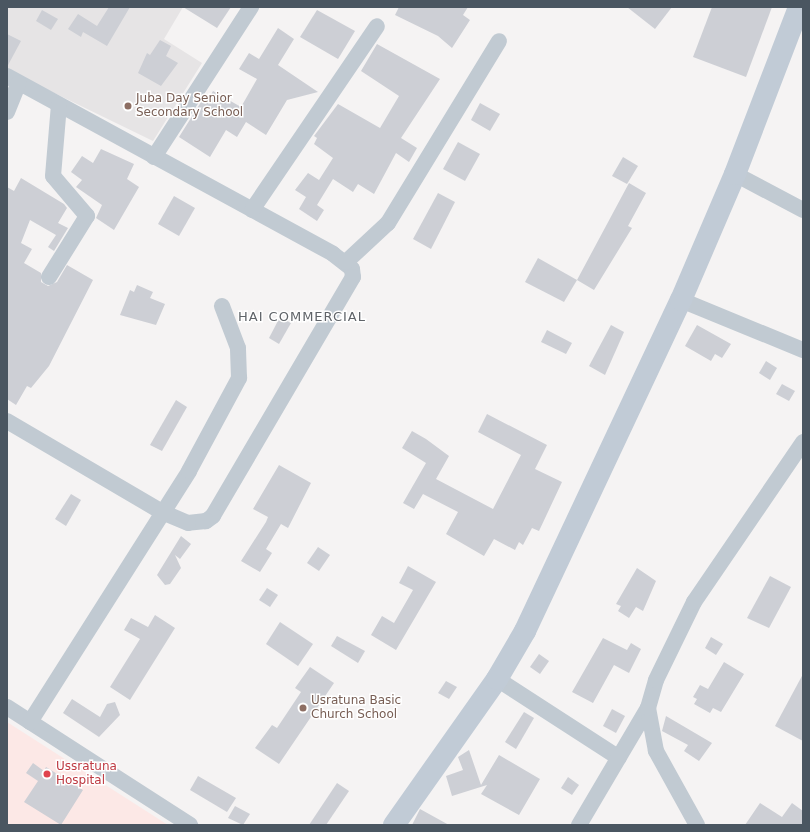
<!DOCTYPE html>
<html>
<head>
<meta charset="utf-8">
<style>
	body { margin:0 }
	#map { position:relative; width:810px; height:832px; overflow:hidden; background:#f5f3f3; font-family:"DejaVu Sans",sans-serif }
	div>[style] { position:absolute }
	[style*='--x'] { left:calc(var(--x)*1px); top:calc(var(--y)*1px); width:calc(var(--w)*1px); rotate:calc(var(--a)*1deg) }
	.education>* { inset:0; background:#e6e4e5 }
	.medical>* { inset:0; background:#fce8e6 }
	.building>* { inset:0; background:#cdcfd5 }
	.street>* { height:16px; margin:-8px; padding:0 8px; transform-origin:8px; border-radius:8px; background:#c1cad2 }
	.secondary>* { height:22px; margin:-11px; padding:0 11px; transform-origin:11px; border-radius:11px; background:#c1cbd6 }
	.dots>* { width:11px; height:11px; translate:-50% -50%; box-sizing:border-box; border:2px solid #fff; border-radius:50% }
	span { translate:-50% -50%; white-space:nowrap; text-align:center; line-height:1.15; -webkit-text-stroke:3px #fff; paint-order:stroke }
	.education-label { font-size:12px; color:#785e54 }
	.left { translate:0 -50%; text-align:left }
	.health-label { font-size:12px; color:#be3a42 }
	.neighbourhood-label { font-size:13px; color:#5f6368; letter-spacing:1px }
	.frame { position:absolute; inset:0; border:8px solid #4a5661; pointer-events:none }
</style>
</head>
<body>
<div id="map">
	<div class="education">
		<i style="clip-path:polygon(7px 7px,183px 7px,164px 39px,202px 63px,153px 141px,7px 70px)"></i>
	</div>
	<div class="medical">
		<i style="clip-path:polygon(7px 722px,168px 825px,7px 825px)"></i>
	</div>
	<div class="building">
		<i style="clip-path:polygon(109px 7px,130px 7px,107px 46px,83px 32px,81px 37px,68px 29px,78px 14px,97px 26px)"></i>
		<i style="clip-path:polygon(183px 7px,231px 7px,217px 28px)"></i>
		<i style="clip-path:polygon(399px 7px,468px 7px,463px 15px,470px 20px,452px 48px,438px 36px,395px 15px)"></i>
		<i style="clip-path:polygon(627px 7px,672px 7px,655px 29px)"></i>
		<i style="clip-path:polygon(712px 7px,772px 7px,746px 77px,693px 57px)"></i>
		<i style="clip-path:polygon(42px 10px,58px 19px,51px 30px,36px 21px)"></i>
		<i style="clip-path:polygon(317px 10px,355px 31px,338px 59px,300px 37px)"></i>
		<i style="clip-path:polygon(278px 28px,294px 39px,278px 65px,318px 92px,287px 100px,266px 135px,246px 122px,237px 137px,226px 130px,210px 157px,179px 137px,201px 102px,206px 104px,213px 91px,241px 107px,257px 79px,239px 69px,249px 53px,259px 59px)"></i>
		<i style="clip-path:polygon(7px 34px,21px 41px,7px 67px)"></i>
		<i style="clip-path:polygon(160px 40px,171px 46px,166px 56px,178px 63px,161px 86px,138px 73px,147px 53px,150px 55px)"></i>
		<i style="clip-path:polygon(377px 44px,440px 79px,401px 138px,417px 148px,409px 162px,396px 153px,374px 194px,358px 184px,353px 192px,333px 179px,317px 205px,324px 210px,317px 221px,299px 209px,306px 197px,295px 190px,308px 173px,319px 180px,333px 158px,314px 144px,317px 138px,314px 136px,338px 104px,380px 128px,399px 96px,361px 71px)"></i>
		<i style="clip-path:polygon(480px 103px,500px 114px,490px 131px,471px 120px)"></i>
		<i style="clip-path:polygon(458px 142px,480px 154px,465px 181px,443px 169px)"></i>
		<i style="clip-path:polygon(101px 149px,134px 164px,127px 179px,139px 187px,114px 230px,96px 218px,102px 205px,76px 187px,82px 180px,71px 172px,82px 156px,93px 163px)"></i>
		<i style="clip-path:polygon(623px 157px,638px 166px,627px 184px,612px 176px)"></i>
		<i style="clip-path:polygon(21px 178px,64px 204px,67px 208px,58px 223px,68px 228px,54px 251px,48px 247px,56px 235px,30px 220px,21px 243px,32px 249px,24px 263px,41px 273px,41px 282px,48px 286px,57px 282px,67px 265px,93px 280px,49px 366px,31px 388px,27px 386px,16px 405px,7px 399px,7px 187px,14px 191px)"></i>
		<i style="clip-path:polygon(629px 183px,646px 193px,628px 226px,632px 228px,594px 290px,577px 280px)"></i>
		<i style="clip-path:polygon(438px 193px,455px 202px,431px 249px,413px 239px)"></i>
		<i style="clip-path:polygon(174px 196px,195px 208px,179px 236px,158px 224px)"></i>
		<i style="clip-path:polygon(538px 258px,577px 280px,564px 302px,525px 282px)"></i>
		<i style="clip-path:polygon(137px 285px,153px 292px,150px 298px,165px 304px,156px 325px,120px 315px,130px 290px,134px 292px)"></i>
		<i style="clip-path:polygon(280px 317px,291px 323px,279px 344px,269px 338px)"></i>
		<i style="clip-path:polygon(611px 325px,624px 332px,605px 375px,589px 366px)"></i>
		<i style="clip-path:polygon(697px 325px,731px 344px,722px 358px,715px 354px,711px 361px,685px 346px)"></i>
		<i style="clip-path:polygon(547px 330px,572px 343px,566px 354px,541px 342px)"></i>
		<i style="clip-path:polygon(766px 361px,777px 368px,770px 380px,759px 373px)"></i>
		<i style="clip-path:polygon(782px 384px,795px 391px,789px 401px,776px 394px)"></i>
		<i style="clip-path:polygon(176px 400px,187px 407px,162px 451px,150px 445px)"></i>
		<i style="clip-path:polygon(487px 414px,547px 445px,535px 469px,562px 482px,539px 531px,532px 528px,523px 545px,519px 542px,515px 550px,494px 539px,484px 556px,446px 534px,458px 512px,423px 494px,414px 509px,403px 503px,426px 463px,402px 448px,412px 431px,426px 439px,449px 456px,436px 479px,493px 509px,521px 455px,478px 432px)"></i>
		<i style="clip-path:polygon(279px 465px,311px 483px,288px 528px,281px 524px,266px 549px,272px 553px,260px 572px,241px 561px,266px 522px,268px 517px,253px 509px)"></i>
		<i style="clip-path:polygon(71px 494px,81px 500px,66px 526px,55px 519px)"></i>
		<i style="clip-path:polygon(181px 536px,191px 544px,180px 559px,175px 555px,181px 568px,170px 584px,165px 585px,157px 575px)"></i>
		<i style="clip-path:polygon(318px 547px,330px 555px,319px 571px,307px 563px)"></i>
		<i style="clip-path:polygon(408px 566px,436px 582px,396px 650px,371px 635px,382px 616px,394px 623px,413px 590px,399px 583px)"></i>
		<i style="clip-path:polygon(637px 568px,656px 581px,643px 611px,636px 607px,629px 618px,618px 611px,621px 606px,616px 604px)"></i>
		<i style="clip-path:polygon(770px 576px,791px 587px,769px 628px,747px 618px)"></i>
		<i style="clip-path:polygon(267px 588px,278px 595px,270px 607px,259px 600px)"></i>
		<i style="clip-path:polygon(155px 615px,175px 628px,130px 700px,110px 687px,140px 639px,124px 630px,131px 618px,148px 627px)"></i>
		<i style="clip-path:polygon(280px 622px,313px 644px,298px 666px,266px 644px)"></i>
		<i style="clip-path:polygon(337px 636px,365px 651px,358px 663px,331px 646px)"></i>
		<i style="clip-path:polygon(711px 637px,723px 644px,716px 655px,705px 648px)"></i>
		<i style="clip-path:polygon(603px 638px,627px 650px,631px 643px,641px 649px,629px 673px,614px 665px,593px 703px,572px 692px)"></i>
		<i style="clip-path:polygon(539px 654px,549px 661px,540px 674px,530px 667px)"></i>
		<i style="clip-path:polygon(724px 662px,744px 674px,721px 712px,713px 708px,710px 713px,694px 704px,697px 699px,693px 697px,700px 685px,708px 689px)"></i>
		<i style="clip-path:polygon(310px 667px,334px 683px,279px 764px,255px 748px,272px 725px,277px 728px,301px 692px,295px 688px)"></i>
		<i style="clip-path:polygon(803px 674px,803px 741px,775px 726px)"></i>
		<i style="clip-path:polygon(446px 681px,457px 687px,449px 699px,438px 693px)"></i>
		<i style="clip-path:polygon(72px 699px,100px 717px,107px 704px,115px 702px,120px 715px,99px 737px,63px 713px)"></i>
		<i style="clip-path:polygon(612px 709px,625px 716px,616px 733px,603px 726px)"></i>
		<i style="clip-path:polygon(524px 712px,534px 718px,516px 749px,505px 742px)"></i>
		<i style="clip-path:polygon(666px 716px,712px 743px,699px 761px,684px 751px,688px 745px,662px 731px)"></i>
		<i style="clip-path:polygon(469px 750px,481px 785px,499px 755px,540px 779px,519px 815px,481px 794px,487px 785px,452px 796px,446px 776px,463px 770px,458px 757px)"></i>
		<i style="clip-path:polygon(33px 763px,44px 771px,46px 767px,83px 790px,61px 825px,24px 802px,38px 781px,26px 773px)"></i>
		<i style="clip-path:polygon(198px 776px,236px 798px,227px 812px,190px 790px)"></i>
		<i style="clip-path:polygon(568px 777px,579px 785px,572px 795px,561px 788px)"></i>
		<i style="clip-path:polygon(337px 783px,349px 791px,326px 825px,309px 825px)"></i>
		<i style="clip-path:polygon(760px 803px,782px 817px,792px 803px,803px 811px,803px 825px,745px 825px)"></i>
		<i style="clip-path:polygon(235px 806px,250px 814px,243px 825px,228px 818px)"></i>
		<i style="clip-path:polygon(420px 809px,449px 825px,412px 825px)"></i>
	</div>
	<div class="street">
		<i style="--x:7;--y:76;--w:371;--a:28.6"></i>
		<i style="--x:333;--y:254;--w:24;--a:38"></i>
		<i style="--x:352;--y:269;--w:8;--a:83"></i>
		<i style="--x:353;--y:277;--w:277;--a:120.4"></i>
		<i style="--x:213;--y:516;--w:9;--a:144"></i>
		<i style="--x:206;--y:521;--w:18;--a:174"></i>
		<i style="--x:188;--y:523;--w:28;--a:-157"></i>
		<i style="--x:162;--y:512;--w:180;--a:-149.6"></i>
		<i style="--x:7;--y:112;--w:31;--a:-68"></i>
		<i style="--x:154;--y:157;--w:179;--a:-57.1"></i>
		<i style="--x:735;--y:174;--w:77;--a:27.9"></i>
		<i style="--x:252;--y:210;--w:222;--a:-55.8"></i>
		<i style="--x:346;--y:262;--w:57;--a:-42.9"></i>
		<i style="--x:388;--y:223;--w:213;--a:-58.6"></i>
		<i style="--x:49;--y:277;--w:72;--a:-58.1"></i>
		<i style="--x:87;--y:216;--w:52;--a:-130.4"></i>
		<i style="--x:53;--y:176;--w:71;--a:-85.2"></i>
		<i style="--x:681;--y:300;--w:132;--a:22.3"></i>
		<i style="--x:497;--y:679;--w:145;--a:32.9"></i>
		<i style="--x:7;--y:707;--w:218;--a:32.8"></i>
		<i style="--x:30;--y:722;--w:297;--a:-57.6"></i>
		<i style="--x:189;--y:471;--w:106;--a:-61.7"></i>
		<i style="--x:239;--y:378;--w:30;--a:-92"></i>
		<i style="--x:238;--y:348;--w:45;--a:-110.9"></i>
		<i style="--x:579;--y:825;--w:136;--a:-59.5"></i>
		<i style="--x:697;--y:825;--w:85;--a:-119"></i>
		<i style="--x:656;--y:751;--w:44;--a:-100.5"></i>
		<i style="--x:648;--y:708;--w:29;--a:-74"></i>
		<i style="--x:656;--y:680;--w:87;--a:-64"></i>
		<i style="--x:694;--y:602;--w:194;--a:-55.7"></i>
	</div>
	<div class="secondary">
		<i style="--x:394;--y:825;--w:179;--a:-54.8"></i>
		<i style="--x:497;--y:679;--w:56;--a:-59.7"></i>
		<i style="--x:525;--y:631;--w:366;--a:-64.8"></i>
		<i style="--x:681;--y:300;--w:137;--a:-66.8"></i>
		<i style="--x:735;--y:174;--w:179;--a:-69"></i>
	</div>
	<div class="dots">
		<i style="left:128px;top:106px;background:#8d6e63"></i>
		<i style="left:303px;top:708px;background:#8d6e63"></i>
		<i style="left:47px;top:774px;background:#e0444e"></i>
	</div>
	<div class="education-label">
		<span class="left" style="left:136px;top:106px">Juba Day Senior<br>Secondary School</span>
		<span class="left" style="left:311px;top:708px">Usratuna Basic<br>Church School</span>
	</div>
	<div class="health-label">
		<span class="left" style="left:56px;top:774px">Ussratuna<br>Hospital</span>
	</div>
	<div class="neighbourhood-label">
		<span style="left:302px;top:317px">HAI COMMERCIAL</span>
	</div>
	<div class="frame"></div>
</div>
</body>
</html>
